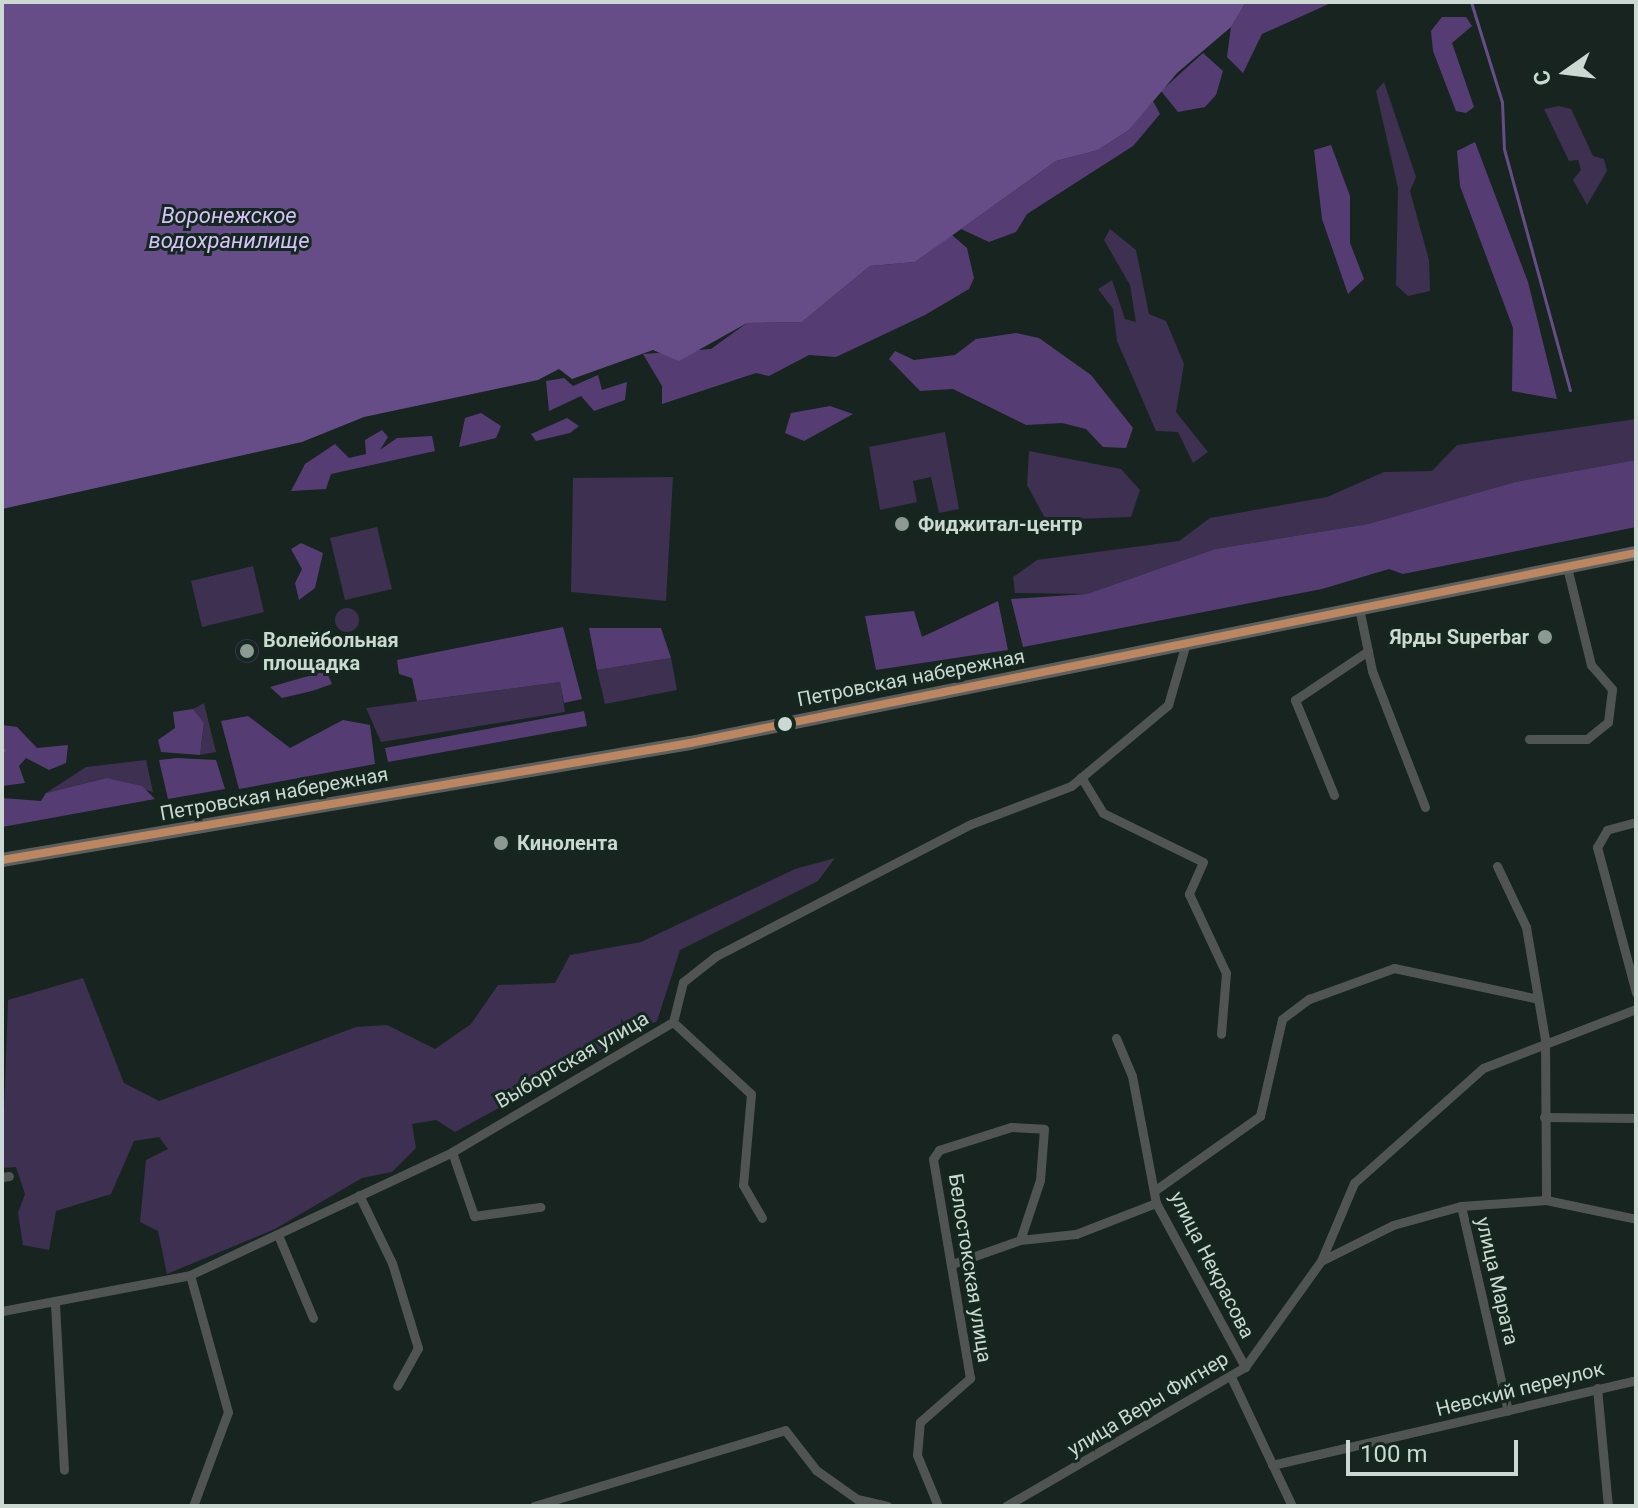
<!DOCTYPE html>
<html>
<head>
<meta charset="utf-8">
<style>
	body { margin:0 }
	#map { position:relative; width:1638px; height:1508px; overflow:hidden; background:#18241f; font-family:Roboto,sans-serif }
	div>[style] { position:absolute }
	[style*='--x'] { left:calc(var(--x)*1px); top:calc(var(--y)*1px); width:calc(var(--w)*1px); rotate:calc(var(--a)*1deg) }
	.green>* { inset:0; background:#3d3051 }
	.round { border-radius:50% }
	.forest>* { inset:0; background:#553d74 }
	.water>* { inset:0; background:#664d88 }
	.stream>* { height:3px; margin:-1.5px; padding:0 1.5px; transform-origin:1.5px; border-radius:1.5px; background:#664d88 }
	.minor>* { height:9px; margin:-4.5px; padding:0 4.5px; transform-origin:4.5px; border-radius:4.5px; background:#505553 }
	.secondary>* { height:14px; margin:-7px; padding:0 7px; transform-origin:7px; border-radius:7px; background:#5b605e }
	.bus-1>* { height:8px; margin:-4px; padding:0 4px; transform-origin:4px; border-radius:4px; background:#bb8660 }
	.dots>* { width:22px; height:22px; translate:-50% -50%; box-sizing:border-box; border:4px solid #142820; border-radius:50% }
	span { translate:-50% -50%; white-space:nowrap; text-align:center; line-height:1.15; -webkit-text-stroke:6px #142820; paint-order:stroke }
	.poi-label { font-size:20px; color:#ccd8d2; font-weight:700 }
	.left { translate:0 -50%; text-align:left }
	.right { translate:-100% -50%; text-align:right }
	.street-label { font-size:20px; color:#ccd8d2 }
	.water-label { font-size:22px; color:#d8c1fa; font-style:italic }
	.frame { position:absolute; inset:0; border:4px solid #ccd8d2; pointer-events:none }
	.north { position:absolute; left:1526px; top:32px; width:80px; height:80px; -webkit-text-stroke:6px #142820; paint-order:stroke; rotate:256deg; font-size:22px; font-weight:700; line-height:32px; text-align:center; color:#ccd8d2 }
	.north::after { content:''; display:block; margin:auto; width:28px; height:36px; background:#ccd8d2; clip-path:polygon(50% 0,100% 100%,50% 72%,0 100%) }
	.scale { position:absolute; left:1346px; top:1440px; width:172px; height:36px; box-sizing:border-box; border:4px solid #ccd8d2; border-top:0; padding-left:10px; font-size:24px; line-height:28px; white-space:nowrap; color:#ccd8d2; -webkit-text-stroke:6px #142820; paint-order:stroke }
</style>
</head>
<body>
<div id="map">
	<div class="green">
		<i style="clip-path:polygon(1384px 82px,1416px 177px,1410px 191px,1429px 260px,1430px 291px,1408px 296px,1396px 285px,1398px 188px,1376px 91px)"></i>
		<i style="clip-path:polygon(1559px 106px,1571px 109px,1593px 156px,1604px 159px,1607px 171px,1587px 205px,1573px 180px,1581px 170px,1578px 160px,1569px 161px,1544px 109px)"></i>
		<i style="clip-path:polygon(1110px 229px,1136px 250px,1149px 314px,1166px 321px,1184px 364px,1176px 412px,1208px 452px,1193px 463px,1178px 432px,1156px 431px,1117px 341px,1113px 309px,1098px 289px,1112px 280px,1125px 319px,1136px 322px,1130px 285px,1104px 240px)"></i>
		<i style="clip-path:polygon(1636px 419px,1636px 460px,1515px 482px,1368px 524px,1215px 549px,1087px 594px,1015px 593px,1013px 577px,1037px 560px,1179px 541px,1210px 518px,1327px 497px,1384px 472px,1432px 471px,1457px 445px)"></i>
		<i style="clip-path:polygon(945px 432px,959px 509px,939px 513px,931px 477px,913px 481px,917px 502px,880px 510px,869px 447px)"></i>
		<i style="clip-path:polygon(1029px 451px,1121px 469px,1140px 490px,1131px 517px,1046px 520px,1027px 485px)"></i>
		<i style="clip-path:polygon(673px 477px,666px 601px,571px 592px,573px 478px)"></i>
		<i style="clip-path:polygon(377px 527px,392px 589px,345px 600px,330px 538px)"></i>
		<i style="clip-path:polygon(253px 566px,264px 612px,202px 627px,191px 581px)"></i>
		<i class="round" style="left:335px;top:608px;width:24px;height:24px"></i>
		<i class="round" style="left:235px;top:639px;width:24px;height:24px"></i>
		<i style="clip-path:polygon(671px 658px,677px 690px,605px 704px,597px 670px)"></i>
		<i style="clip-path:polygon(560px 682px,565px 712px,381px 742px,366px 708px)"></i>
		<i style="clip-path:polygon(204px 703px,216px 752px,200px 755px,204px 724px,193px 709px)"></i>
		<i style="clip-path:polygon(146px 760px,153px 792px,105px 778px,46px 793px,86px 767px)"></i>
		<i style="clip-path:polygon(835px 858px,818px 881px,680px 950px,657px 1021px,455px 1132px,436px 1120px,412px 1124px,416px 1148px,392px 1172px,362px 1178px,275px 1229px,167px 1274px,158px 1231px,140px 1222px,146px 1160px,168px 1149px,159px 1137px,134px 1141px,111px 1194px,56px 1211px,49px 1250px,23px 1245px,18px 1213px,25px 1194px,16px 1167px,2px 1168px,8px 1000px,83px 978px,124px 1083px,159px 1101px,356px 1027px,387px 1025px,435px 1049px,471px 1024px,498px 985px,555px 983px,570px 955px,641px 942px,795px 869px)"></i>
	</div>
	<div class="forest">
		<i style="clip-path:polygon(1246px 2px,1333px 2px,1262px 34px,1243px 73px,1227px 57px,1231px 27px)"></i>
		<i style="clip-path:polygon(1442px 17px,1466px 17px,1472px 26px,1452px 43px,1474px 107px,1466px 113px,1456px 111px,1433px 51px,1431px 31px)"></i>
		<i style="clip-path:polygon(1203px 53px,1223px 71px,1216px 95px,1205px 107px,1178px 112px,1161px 91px)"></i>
		<i style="clip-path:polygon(1153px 101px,1160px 114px,1133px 146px,1027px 214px,1016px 232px,989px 242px,961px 229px,1056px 161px,1098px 150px,1129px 130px)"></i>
		<i style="clip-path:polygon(1475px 142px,1528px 282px,1557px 399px,1512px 391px,1513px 328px,1460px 186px,1457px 151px)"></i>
		<i style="clip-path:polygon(1331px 145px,1350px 196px,1350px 243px,1364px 279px,1348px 294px,1322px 219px,1314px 150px)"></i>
		<i style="clip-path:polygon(952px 235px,967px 248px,974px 278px,969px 289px,925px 315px,836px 357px,809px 355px,769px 376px,756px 373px,662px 404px,662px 386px,643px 354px,711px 349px,747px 323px,802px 322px,870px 266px,915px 262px)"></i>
		<i style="clip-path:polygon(1016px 333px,1039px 338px,1091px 375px,1133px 428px,1126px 448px,1103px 447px,1086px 429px,1062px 423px,1026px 425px,953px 389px,920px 391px,889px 359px,895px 351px,914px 360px,955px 355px,976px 339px)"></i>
		<i style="clip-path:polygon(598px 375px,602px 390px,627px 382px,625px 400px,594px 411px,581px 396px,549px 411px,546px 381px,564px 378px,573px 386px)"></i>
		<i style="clip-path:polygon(830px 406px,853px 414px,804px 441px,785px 433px,791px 413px)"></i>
		<i style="clip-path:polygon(481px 413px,501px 426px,496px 438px,459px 447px,465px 418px)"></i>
		<i style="clip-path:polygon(567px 418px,579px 426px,570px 433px,536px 441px,531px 434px)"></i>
		<i style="clip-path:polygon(382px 430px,388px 437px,380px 450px,397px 438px,432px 436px,435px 451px,331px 474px,326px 489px,291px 491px,305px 464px,335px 444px,349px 458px,366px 454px,365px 440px)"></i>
		<i style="clip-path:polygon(1636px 460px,1636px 527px,1403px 574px,1389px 569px,1322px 589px,1023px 647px,1011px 599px,1087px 594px,1215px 549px,1368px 524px,1515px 482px)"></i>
		<i style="clip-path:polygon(301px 543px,323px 553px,315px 588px,299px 600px,295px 583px,302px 569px,291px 549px)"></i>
		<i style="clip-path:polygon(998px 601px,1008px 650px,876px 670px,865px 616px,914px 611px,922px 637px)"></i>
		<i style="clip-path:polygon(563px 627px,582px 699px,564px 703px,560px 682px,417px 701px,412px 678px,399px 674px,397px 660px)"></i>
		<i style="clip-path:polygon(589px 628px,661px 628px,671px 658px,597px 670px)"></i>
		<i style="clip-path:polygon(326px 671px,332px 684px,312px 691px,282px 698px,270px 687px)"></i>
		<i style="clip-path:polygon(193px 709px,204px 723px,200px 755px,161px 752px,158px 740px,175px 728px,173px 712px)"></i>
		<i style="clip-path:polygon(584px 711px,587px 726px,388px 762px,385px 748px)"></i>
		<i style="clip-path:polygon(248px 716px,290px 748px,343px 720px,370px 725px,375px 764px,239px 789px,221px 721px)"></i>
		<i style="clip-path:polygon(2px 725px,17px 727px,37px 748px,68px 745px,66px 763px,49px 770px,26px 758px,19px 766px,25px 783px,2px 786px)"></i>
		<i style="clip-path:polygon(177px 758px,216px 760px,225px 789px,168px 799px,159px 760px)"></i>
		<i style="clip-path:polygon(106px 778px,142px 786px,155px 799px,2px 827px,2px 798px,41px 801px,46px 793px)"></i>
	</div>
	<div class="water">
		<i style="clip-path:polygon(2px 2px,1246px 2px,1231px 27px,1177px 73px,1129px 130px,1098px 150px,1056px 161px,915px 262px,870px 266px,802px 322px,747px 323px,679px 361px,653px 350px,572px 379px,559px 369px,538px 380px,364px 417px,302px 442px,2px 509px)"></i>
	</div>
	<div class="stream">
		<i style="--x:1471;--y:2;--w:105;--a:72.8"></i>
		<i style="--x:1502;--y:102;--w:47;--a:87.6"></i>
		<i style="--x:1504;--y:149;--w:250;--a:74.7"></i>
		<i style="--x:2;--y:749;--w:2;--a:27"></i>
	</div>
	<div class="minor">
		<i style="--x:1359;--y:608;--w:64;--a:78.3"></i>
		<i style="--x:1372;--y:671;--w:146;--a:68.7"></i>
		<i style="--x:1529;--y:739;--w:58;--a:0"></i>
		<i style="--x:1587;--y:739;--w:27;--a:-39"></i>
		<i style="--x:1608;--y:722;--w:33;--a:-83"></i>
		<i style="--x:1612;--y:689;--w:32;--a:-131"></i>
		<i style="--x:1591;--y:665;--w:101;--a:-103.8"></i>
		<i style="--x:1081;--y:777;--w:42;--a:58.6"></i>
		<i style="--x:1103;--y:813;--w:111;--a:26.1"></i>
		<i style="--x:1203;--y:862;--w:35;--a:114"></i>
		<i style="--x:1189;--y:894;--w:87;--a:64.9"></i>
		<i style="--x:1226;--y:973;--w:61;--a:94.7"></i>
		<i style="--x:1334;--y:795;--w:103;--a:-112.3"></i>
		<i style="--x:1295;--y:700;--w:88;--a:-33.9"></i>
		<i style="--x:1636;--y:822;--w:30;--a:165"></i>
		<i style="--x:1607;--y:830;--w:20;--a:120"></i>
		<i style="--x:1597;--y:847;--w:151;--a:75"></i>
		<i style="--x:1497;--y:866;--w:68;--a:64.6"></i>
		<i style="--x:1526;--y:927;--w:114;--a:80.4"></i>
		<i style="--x:1545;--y:1039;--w:161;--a:89.6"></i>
		<i style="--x:673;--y:1022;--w:106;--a:42.7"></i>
		<i style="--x:751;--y:1094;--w:91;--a:95"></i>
		<i style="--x:743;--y:1185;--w:38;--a:60"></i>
		<i style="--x:1116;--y:1038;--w:41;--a:67.2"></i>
		<i style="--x:1132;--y:1076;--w:129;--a:79.3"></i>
		<i style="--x:1156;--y:1203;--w:187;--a:61.5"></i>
		<i style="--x:1544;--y:1117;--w:92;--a:0.6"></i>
		<i style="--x:452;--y:1152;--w:68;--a:71"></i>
		<i style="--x:474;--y:1216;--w:67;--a:-7.8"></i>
		<i style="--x:2;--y:1177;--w:7;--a:-8"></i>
		<i style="--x:1154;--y:1191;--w:130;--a:-35.3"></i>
		<i style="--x:1260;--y:1116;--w:99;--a:-77.2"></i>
		<i style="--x:1282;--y:1019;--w:34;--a:-37"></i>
		<i style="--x:1309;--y:999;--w:90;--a:-20"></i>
		<i style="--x:1394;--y:968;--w:147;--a:12.1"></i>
		<i style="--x:359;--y:1195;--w:76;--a:64.1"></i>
		<i style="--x:392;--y:1263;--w:89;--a:73"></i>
		<i style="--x:418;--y:1348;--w:43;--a:118.9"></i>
		<i style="--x:1461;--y:1206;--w:210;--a:77.1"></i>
		<i style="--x:278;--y:1235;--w:90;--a:67.1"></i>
		<i style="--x:1321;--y:1261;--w:80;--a:-26.6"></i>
		<i style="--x:1393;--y:1225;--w:71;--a:-15.6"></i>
		<i style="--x:1461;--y:1206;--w:85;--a:-4"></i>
		<i style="--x:1546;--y:1200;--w:92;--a:11.9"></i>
		<i style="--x:952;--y:1264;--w:72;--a:-19.4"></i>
		<i style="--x:1020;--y:1240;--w:56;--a:-6.1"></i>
		<i style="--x:1076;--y:1234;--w:86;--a:-21.2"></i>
		<i style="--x:190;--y:1275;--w:142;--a:74.5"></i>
		<i style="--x:228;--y:1412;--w:100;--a:110.4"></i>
		<i style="--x:55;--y:1304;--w:166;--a:86.9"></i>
		<i style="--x:2;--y:1311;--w:191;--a:-10.8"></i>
		<i style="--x:190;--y:1275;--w:289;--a:-25.1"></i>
		<i style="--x:452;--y:1152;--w:256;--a:-30.5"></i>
		<i style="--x:673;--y:1022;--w:41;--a:-76"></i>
		<i style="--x:683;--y:982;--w:42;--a:-38.2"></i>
		<i style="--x:716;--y:956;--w:287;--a:-27.4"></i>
		<i style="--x:971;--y:824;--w:107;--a:-20.8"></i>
		<i style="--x:1071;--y:786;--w:126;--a:-39.9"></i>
		<i style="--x:1168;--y:705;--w:65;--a:-73.8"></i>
		<i style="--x:1231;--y:1377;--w:143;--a:64.7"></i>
		<i style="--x:1597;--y:1388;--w:119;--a:84.7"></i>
		<i style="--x:1272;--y:1465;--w:374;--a:-13.1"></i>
		<i style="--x:534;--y:1506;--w:262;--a:-16.8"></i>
		<i style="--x:785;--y:1430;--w:51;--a:52.2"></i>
		<i style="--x:816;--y:1470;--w:50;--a:35.3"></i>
		<i style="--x:857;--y:1499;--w:31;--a:13"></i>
		<i style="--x:938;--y:1506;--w:55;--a:-112.4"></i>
		<i style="--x:917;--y:1455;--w:33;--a:-85"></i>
		<i style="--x:920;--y:1422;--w:67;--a:-41.3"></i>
		<i style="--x:970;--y:1378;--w:222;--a:-99.6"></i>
		<i style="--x:933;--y:1159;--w:11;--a:-56"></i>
		<i style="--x:939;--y:1150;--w:76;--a:-17.7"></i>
		<i style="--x:1011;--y:1127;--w:33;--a:3"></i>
		<i style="--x:1044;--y:1129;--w:51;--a:94.5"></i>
		<i style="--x:1040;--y:1180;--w:63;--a:108.4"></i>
		<i style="--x:1006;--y:1506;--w:276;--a:-30.2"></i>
		<i style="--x:1245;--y:1367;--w:130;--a:-54.4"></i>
		<i style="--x:1321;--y:1261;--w:85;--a:-67.1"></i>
		<i style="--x:1354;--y:1183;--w:173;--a:-41.7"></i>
		<i style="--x:1483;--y:1068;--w:164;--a:-21.1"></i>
	</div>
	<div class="secondary">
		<i style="--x:2;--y:860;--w:698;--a:-9.65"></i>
		<i style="--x:690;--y:743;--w:965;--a:-11.36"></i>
	</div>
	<div class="bus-1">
		<i style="--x:2;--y:860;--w:698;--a:-9.65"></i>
		<i style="--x:690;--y:743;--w:965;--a:-11.36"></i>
	</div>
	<div class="dots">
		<i style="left:902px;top:524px;background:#8d9993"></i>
		<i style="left:1545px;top:637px;background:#8d9993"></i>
		<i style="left:247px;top:651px;background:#8d9993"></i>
		<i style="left:785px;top:724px;background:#ccd8d2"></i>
		<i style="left:501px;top:843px;background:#8d9993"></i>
	</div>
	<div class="poi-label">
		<span class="left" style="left:918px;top:524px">Фиджитал-центр</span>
		<span class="right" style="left:1529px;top:637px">Ярды Superbar</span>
		<span class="left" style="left:263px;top:652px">Волейбольная<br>площадка</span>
		<span class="left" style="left:517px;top:843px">Кинолента</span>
	</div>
	<div class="street-label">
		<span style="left:911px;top:678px;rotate:-11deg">Петровская набережная</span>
		<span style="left:274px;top:794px;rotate:-10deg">Петровская набережная</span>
		<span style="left:572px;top:1060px;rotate:-30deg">Выборгская улица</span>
		<span style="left:1212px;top:1265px;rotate:63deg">улица Некрасова</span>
		<span style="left:970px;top:1268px;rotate:81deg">Белостокская улица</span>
		<span style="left:1497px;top:1281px;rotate:77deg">улица Марата</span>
		<span style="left:1520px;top:1389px;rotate:-14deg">Невский переулок</span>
		<span style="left:1148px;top:1404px;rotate:-31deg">улица Веры Фигнер</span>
	</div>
	<div class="water-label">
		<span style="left:229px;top:228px">Воронежское<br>водохранилище</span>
	</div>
	<div class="frame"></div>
	<div class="north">С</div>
	<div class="scale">100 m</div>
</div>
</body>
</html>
